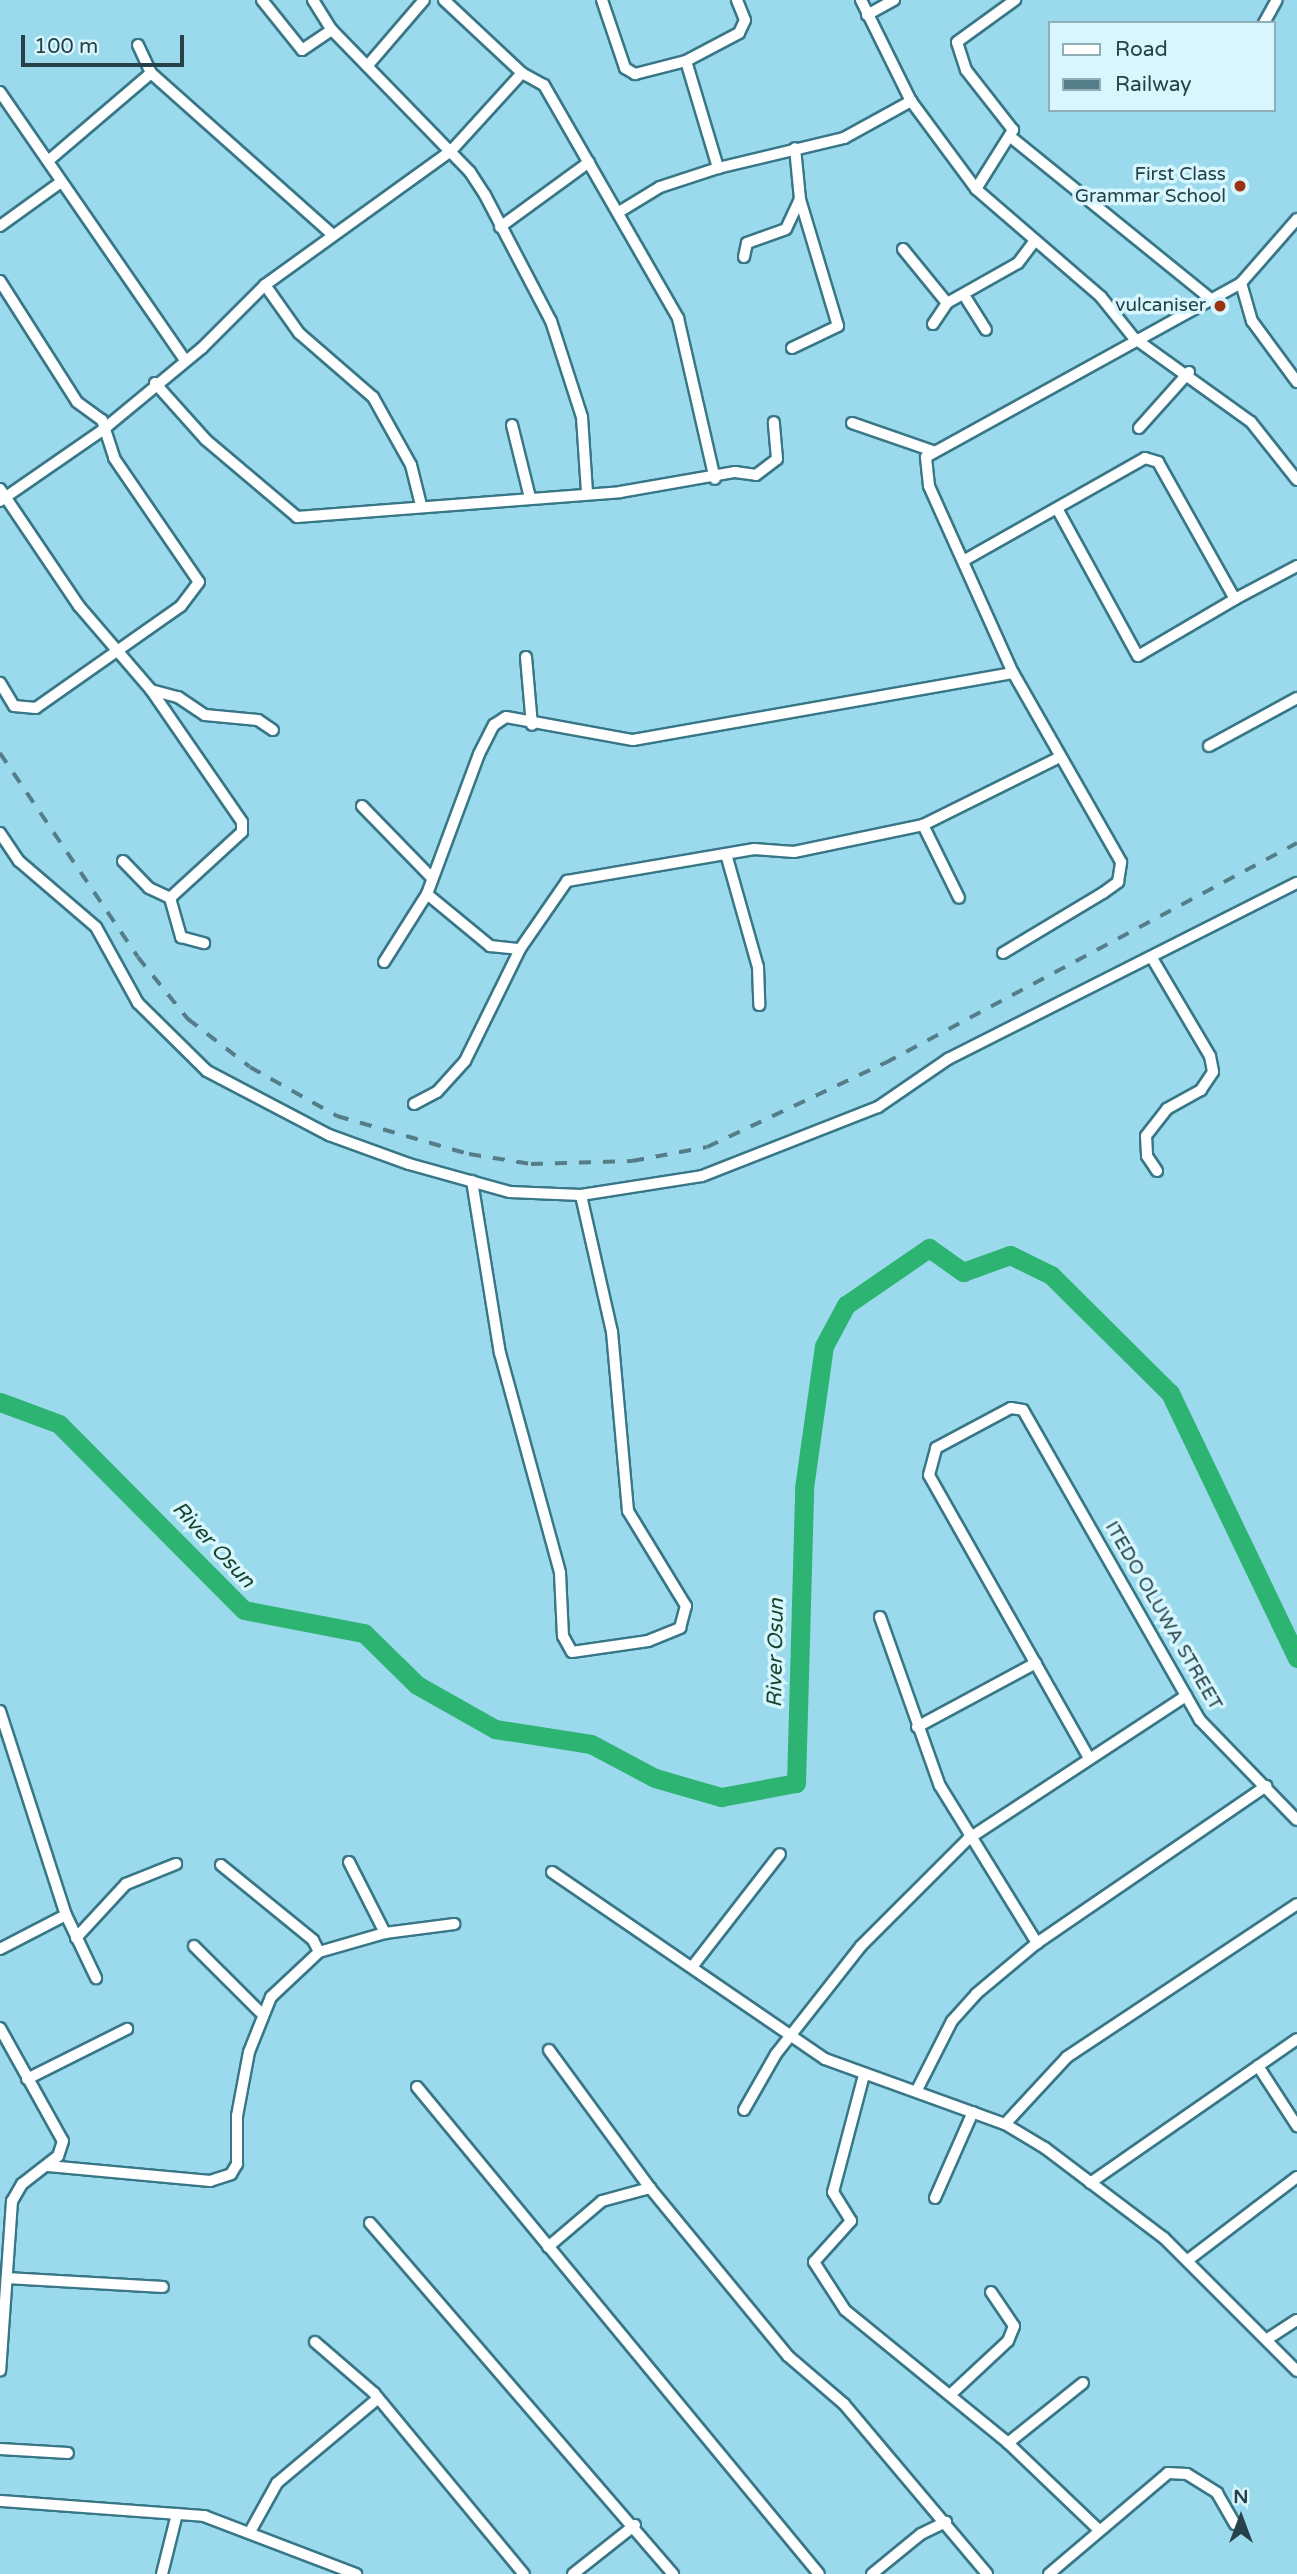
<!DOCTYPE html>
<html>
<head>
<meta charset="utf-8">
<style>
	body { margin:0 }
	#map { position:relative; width:1297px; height:2574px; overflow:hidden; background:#9bdaec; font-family:"Varela Round",sans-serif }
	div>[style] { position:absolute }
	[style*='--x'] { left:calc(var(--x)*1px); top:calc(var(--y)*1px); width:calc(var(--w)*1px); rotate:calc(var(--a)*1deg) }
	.river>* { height:19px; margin:-9.5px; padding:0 9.5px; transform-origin:9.5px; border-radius:9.5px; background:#2eb472 }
	.roads { filter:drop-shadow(2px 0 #387787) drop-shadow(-2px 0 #387787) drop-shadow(0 2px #387787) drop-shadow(0 -2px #387787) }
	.minor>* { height:10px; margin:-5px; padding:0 5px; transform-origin:5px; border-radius:5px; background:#fff }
	.rail>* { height:3.5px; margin-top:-1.75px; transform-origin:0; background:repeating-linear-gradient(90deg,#547d88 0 12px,transparent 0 24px) }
	.dots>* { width:19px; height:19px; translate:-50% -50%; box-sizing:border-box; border:4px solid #d7f6fe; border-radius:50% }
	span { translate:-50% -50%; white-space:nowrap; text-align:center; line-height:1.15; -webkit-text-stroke:7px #d7f6fe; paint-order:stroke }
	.poi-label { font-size:19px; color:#264148 }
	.right { translate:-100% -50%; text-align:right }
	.street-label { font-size:19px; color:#264148 }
	.water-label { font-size:21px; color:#13462c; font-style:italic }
	.legend { position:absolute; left:1048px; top:21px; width:228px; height:91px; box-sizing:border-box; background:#d7f6fe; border:2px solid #90aeb5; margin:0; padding:9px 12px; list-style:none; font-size:21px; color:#264148 }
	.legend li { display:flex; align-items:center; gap:14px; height:35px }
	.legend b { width:35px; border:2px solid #90aeb5 }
	.north { position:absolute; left:1206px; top:2483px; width:70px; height:70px; -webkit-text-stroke:5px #d7f6fe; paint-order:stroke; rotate:0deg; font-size:19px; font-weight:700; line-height:28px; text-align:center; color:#264148 }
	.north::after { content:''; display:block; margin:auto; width:24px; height:32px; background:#264148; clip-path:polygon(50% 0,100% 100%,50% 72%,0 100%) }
	.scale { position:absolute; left:21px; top:35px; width:163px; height:32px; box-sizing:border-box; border:4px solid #264148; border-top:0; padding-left:9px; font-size:21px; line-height:24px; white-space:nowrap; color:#264148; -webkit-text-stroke:5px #d7f6fe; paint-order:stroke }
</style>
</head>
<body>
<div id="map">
	<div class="river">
		<i style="--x:0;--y:1402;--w:63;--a:20.4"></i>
		<i style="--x:59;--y:1424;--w:262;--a:45.2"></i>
		<i style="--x:244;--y:1610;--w:122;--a:10.9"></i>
		<i style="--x:364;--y:1633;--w:74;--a:44.5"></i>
		<i style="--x:417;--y:1685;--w:90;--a:29.4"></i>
		<i style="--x:495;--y:1729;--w:97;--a:8.9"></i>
		<i style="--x:591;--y:1744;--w:72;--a:28"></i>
		<i style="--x:655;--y:1778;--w:69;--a:16.1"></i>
		<i style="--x:721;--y:1797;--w:76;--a:-10.6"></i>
		<i style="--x:796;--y:1783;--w:295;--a:-88.4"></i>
		<i style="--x:804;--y:1488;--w:143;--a:-82"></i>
		<i style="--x:824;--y:1346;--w:47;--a:-61.8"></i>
		<i style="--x:846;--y:1305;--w:101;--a:-34.5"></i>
		<i style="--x:929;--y:1248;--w:42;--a:35.2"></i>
		<i style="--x:963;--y:1272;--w:50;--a:-19.9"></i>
		<i style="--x:1010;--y:1255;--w:46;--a:26"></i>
		<i style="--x:1051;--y:1275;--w:168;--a:44.8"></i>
		<i style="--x:1170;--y:1393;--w:294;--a:64.4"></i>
	</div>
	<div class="roads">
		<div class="minor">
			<i style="--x:262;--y:0;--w:64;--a:51.3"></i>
			<i style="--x:302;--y:50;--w:36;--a:-34"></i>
			<i style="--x:313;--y:0;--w:36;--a:58"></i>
			<i style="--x:332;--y:30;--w:198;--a:45.8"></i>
			<i style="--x:470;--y:172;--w:27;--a:57"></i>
			<i style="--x:485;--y:195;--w:142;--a:62.4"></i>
			<i style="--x:551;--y:321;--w:101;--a:72.1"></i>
			<i style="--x:582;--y:417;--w:76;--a:86.2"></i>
			<i style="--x:444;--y:0;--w:107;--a:43.1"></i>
			<i style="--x:602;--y:0;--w:72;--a:71.3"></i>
			<i style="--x:625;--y:68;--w:12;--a:31"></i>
			<i style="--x:635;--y:74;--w:53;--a:-14.3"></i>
			<i style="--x:686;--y:61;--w:60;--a:-27.8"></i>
			<i style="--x:739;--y:33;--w:14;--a:-65"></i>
			<i style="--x:745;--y:20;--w:22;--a:-112"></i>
			<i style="--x:861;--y:0;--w:113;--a:63.7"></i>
			<i style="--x:911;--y:101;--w:109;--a:53.5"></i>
			<i style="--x:976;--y:189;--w:165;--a:40.8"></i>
			<i style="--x:1101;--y:297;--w:53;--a:51.2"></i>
			<i style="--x:1134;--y:338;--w:144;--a:35.7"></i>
			<i style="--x:1251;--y:422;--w:74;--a:51.6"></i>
			<i style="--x:867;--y:15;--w:31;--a:-29"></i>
			<i style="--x:1264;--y:23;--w:26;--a:-61"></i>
			<i style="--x:138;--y:45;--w:31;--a:65"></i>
			<i style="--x:151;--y:73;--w:244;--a:41.7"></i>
			<i style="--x:686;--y:61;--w:112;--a:73.3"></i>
			<i style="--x:369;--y:64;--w:84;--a:-49.3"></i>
			<i style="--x:0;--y:92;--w:324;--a:55.4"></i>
			<i style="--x:1012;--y:138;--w:252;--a:39"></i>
			<i style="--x:48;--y:161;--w:135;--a:-40.5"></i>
			<i style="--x:976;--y:189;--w:70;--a:-57.9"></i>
			<i style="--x:1013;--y:130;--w:76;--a:-128.1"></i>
			<i style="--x:966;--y:70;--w:29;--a:-108"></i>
			<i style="--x:957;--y:42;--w:72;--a:-35.9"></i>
			<i style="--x:619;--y:212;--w:48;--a:-31.4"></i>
			<i style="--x:660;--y:187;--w:61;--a:-18.1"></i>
			<i style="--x:718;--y:168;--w:130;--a:-13.4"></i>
			<i style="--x:844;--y:138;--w:77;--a:-28.9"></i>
			<i style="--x:0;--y:226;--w:75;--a:-35.8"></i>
			<i style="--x:500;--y:227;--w:110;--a:-36.1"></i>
			<i style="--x:903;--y:249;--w:70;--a:50.8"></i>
			<i style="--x:744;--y:257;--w:14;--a:-78"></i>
			<i style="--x:747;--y:243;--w:41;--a:-19.7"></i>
			<i style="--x:786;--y:229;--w:33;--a:-65"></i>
			<i style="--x:0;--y:281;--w:143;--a:57.5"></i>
			<i style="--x:77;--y:402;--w:31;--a:36"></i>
			<i style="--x:102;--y:420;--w:40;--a:72"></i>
			<i style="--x:114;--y:458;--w:150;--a:55.6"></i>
			<i style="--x:199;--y:582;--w:30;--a:127"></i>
			<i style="--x:181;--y:606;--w:177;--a:144.9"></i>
			<i style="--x:36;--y:708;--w:22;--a:-175"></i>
			<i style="--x:14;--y:706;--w:27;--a:-121"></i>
			<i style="--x:1241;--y:283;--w:40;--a:74"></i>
			<i style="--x:1252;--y:321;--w:76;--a:53.6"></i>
			<i style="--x:265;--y:285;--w:59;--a:54.7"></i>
			<i style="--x:299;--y:333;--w:98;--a:40.9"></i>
			<i style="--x:373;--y:397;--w:78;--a:60.8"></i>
			<i style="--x:411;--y:465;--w:41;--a:76"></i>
			<i style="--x:964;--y:295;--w:41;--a:57.8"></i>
			<i style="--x:933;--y:324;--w:25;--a:-56"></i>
			<i style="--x:947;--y:303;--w:81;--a:-29.4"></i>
			<i style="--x:1018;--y:263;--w:26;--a:-53"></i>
			<i style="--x:792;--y:348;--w:51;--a:-25.6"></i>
			<i style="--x:838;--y:326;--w:133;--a:-106.7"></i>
			<i style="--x:800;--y:199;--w:51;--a:-95.6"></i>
			<i style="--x:155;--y:383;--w:76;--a:48.2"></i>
			<i style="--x:206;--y:440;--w:119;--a:40.2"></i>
			<i style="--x:297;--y:517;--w:324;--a:-4.4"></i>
			<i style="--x:620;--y:492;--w:117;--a:-9.9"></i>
			<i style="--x:735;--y:472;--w:21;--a:8"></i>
			<i style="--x:756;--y:475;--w:26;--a:-37"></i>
			<i style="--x:777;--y:459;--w:37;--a:-95"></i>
			<i style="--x:852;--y:423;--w:86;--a:19.1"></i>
			<i style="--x:512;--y:425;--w:75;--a:76.1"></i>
			<i style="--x:1139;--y:428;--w:75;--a:-48.2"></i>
			<i style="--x:0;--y:489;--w:141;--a:56"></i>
			<i style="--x:79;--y:606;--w:111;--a:49.4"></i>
			<i style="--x:151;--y:690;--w:160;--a:55.4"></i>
			<i style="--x:242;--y:822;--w:10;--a:90"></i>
			<i style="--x:242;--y:832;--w:98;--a:137.5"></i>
			<i style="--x:170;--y:898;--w:41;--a:74.2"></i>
			<i style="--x:181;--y:937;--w:24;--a:15"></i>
			<i style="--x:0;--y:501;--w:126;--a:-34.7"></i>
			<i style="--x:104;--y:429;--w:127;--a:-39.6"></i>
			<i style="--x:202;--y:348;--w:89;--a:-45"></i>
			<i style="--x:265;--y:285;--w:229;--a:-35.8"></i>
			<i style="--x:451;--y:151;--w:105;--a:-47.7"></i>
			<i style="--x:522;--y:73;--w:25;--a:29"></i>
			<i style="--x:544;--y:85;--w:269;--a:60.1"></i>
			<i style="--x:678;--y:318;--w:165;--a:77.1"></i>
			<i style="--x:1059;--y:512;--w:164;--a:61.3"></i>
			<i style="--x:1138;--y:656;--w:113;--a:-30.4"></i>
			<i style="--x:963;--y:561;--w:209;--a:-29.5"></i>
			<i style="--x:1145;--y:458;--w:14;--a:17"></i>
			<i style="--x:1158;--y:462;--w:157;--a:60.7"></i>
			<i style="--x:1235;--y:599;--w:70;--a:-28"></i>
			<i style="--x:526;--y:657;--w:68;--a:85"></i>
			<i style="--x:151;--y:690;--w:28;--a:15"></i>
			<i style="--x:178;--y:697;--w:32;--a:34"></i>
			<i style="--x:205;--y:715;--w:53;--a:5.4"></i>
			<i style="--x:258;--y:720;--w:18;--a:34"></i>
			<i style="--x:1209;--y:746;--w:100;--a:-28.6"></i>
			<i style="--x:362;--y:806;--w:99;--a:45.8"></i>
			<i style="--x:923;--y:825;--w:81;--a:63.7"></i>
			<i style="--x:0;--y:833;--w:34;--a:56"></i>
			<i style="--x:19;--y:861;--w:101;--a:40.6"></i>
			<i style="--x:96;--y:927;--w:87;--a:61.1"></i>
			<i style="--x:138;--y:1003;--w:97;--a:44.6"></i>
			<i style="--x:207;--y:1071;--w:138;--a:27.7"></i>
			<i style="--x:329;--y:1135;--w:85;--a:19.9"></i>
			<i style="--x:409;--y:1164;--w:105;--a:15.5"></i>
			<i style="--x:510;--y:1192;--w:71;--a:2.4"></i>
			<i style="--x:581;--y:1195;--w:122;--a:-8.9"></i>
			<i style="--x:702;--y:1176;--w:189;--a:-21.4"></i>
			<i style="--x:878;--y:1107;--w:85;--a:-34.4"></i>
			<i style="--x:948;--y:1059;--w:391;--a:-26.8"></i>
			<i style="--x:726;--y:854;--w:117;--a:74.2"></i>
			<i style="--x:758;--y:967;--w:38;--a:88"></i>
			<i style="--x:123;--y:861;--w:37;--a:46"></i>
			<i style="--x:149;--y:888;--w:23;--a:25"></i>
			<i style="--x:427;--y:894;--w:82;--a:39.5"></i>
			<i style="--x:490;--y:946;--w:30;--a:6"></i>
			<i style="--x:1003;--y:953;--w:117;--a:-31"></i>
			<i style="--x:1103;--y:893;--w:19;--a:-36"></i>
			<i style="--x:1118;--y:882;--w:20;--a:-81"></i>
			<i style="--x:1121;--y:862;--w:218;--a:-119.7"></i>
			<i style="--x:1013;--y:673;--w:205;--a:-114.2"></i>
			<i style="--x:929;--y:486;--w:29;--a:-96"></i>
			<i style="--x:926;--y:457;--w:360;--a:-28.9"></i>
			<i style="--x:1241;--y:283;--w:85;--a:-48.8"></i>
			<i style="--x:1152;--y:958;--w:114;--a:59.4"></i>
			<i style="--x:1210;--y:1056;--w:16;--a:79"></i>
			<i style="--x:1213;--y:1072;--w:22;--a:124"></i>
			<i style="--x:1201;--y:1090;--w:39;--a:151"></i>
			<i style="--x:1167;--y:1109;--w:34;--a:128"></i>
			<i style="--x:1146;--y:1136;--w:20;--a:87"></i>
			<i style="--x:1147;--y:1156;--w:18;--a:56"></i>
			<i style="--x:384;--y:962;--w:80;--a:-57.7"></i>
			<i style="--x:427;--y:894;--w:149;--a:-69.6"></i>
			<i style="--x:479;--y:754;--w:33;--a:-63"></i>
			<i style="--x:494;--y:725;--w:14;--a:-34"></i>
			<i style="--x:506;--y:717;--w:129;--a:10.3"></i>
			<i style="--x:633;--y:740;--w:386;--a:-10"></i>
			<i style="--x:414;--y:1104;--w:26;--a:-28"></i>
			<i style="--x:437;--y:1092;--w:42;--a:-47.9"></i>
			<i style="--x:465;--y:1061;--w:125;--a:-63.8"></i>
			<i style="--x:520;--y:949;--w:83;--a:-55.3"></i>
			<i style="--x:567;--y:881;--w:190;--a:-9.7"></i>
			<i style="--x:754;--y:849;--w:40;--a:4.3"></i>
			<i style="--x:794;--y:852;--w:132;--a:-11.8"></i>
			<i style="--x:923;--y:825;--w:151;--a:-26.4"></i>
			<i style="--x:472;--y:1181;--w:174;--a:80.8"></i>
			<i style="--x:500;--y:1353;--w:228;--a:74.7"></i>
			<i style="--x:560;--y:1573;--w:63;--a:87.3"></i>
			<i style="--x:563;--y:1636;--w:18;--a:61"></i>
			<i style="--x:572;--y:1652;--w:77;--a:-8.2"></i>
			<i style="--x:648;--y:1641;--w:35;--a:-22"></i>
			<i style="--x:680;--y:1628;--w:23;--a:-75"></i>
			<i style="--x:686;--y:1606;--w:111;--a:-121.4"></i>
			<i style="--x:628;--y:1511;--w:180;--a:-95.1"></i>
			<i style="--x:612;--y:1332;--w:140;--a:-102.8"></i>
			<i style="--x:880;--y:1617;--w:179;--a:70.5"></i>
			<i style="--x:940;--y:1786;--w:185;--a:58.3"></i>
			<i style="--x:0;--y:1711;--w:214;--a:72.1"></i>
			<i style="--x:66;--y:1915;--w:70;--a:64.5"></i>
			<i style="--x:917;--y:1727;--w:135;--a:-28.3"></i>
			<i style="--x:1089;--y:1758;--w:325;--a:-119.5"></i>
			<i style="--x:929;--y:1475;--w:28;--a:-75"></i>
			<i style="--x:936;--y:1448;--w:85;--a:-28.1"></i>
			<i style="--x:1011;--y:1408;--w:12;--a:9"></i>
			<i style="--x:1023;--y:1410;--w:357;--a:60.3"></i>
			<i style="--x:1200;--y:1720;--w:139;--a:45.9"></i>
			<i style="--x:349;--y:1862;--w:80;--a:63.1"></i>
			<i style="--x:221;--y:1865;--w:119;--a:39.2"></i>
			<i style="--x:313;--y:1940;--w:13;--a:63"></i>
			<i style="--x:552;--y:1872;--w:331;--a:34.4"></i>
			<i style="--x:825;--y:2059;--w:191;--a:19.9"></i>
			<i style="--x:1005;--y:2124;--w:47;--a:31"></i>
			<i style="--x:1045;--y:2148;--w:149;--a:37.1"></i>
			<i style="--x:1164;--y:2238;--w:188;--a:45"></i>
			<i style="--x:76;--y:1938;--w:74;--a:-47.2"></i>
			<i style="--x:126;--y:1884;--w:54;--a:-21.8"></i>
			<i style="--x:194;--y:1946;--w:93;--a:45"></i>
			<i style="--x:0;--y:1949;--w:74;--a:-27.3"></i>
			<i style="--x:692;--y:1967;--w:143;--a:-52.1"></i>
			<i style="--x:0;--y:2028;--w:129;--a:60.9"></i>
			<i style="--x:63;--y:2141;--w:16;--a:108"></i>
			<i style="--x:58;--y:2156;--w:46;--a:142.1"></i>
			<i style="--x:22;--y:2184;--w:20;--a:120"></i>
			<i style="--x:12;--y:2201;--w:170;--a:94"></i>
			<i style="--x:549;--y:2050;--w:171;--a:53.8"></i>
			<i style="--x:650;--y:2188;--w:217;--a:50.6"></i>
			<i style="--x:788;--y:2356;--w:74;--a:40.6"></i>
			<i style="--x:844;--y:2404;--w:222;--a:49.9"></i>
			<i style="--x:1258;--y:2066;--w:72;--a:57"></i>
			<i style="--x:864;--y:2075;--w:121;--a:104.8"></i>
			<i style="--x:833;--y:2192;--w:34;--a:58"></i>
			<i style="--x:851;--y:2221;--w:55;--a:132.1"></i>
			<i style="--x:814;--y:2262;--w:57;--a:57.1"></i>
			<i style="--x:845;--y:2310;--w:210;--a:39.2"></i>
			<i style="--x:1008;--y:2443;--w:126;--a:43.7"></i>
			<i style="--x:27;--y:2079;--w:112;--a:-26.6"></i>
			<i style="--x:417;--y:2087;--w:631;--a:50.46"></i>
			<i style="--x:917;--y:2090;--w:77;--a:-63.1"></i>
			<i style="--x:952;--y:2021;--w:36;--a:-48"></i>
			<i style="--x:976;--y:1994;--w:80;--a:-39.9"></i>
			<i style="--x:1037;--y:1943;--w:278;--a:-34.4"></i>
			<i style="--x:744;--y:2110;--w:64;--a:-60.3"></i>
			<i style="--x:776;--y:2054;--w:137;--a:-51.8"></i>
			<i style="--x:861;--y:1946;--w:151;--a:-45"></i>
			<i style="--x:968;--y:1839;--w:261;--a:-33.3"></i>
			<i style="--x:1005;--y:2124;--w:91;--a:-47.2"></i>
			<i style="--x:1067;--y:2057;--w:276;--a:-33.6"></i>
			<i style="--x:48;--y:2166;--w:163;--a:5.3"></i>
			<i style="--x:210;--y:2181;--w:22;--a:-18"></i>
			<i style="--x:231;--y:2174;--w:12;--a:-59"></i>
			<i style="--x:237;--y:2164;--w:48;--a:-90"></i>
			<i style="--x:237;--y:2116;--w:65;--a:-79.4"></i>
			<i style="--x:249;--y:2052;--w:59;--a:-68.2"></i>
			<i style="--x:271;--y:1997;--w:66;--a:-43.2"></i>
			<i style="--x:319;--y:1952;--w:69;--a:-16.1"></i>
			<i style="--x:385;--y:1933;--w:70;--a:-7.4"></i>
			<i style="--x:1090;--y:2183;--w:252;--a:-34.8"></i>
			<i style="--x:935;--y:2198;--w:94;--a:-66.2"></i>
			<i style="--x:370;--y:2223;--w:464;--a:49.2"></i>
			<i style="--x:548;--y:2247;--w:71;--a:-40.4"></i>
			<i style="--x:602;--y:2201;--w:50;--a:-15.2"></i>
			<i style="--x:1188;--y:2260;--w:137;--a:-37.3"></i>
			<i style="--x:7;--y:2278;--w:156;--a:3.3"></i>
			<i style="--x:1269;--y:2338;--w:33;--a:-33"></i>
			<i style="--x:315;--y:2342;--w:78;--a:40.8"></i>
			<i style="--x:374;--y:2393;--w:235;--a:50.4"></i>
			<i style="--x:950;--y:2395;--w:79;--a:-43"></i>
			<i style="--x:1008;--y:2341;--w:16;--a:-68"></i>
			<i style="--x:1014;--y:2326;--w:41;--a:-124.1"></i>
			<i style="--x:1008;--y:2443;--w:96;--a:-38.7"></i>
			<i style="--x:0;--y:2449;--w:68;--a:3.4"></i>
			<i style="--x:0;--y:2501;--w:205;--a:4.2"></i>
			<i style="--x:204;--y:2516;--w:163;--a:20.9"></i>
			<i style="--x:251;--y:2530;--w:54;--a:-61"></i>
			<i style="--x:277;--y:2483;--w:131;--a:-40"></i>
			<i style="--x:162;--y:2574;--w:62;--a:-76"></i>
			<i style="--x:573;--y:2574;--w:79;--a:-38.3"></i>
			<i style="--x:872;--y:2574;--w:63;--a:-39.2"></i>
			<i style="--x:921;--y:2534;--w:28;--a:-26"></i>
			<i style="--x:1049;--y:2574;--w:156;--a:-40.3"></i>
			<i style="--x:1168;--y:2473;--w:19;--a:3"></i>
			<i style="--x:1187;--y:2474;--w:36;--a:32"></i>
			<i style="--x:1217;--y:2493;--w:36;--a:60"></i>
		</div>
	</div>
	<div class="rail">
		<i style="--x:0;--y:753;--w:246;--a:55.9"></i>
		<i style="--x:138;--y:957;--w:80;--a:51.1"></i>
		<i style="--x:188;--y:1019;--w:78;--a:37.7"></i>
		<i style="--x:250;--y:1067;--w:100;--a:29.4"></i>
		<i style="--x:337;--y:1116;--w:137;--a:16.1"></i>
		<i style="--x:469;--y:1154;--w:63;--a:9.2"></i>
		<i style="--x:531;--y:1164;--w:101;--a:-1.7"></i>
		<i style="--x:632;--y:1161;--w:76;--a:-10.6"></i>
		<i style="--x:707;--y:1147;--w:197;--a:-25.3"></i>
		<i style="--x:885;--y:1063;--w:467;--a:-28.1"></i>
	</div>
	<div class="dots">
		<i style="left:1240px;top:186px;background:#9b3414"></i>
		<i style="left:1220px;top:306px;background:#9b3414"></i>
	</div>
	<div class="poi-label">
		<span class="right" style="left:1226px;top:186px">First Class<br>Grammar School</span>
		<span class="right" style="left:1206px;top:306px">vulcaniser</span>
	</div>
	<div class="street-label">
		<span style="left:1163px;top:1616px;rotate:60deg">ITEDO OLUWA STREET</span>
	</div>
	<div class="water-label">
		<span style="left:213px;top:1545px;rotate:47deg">River Osun</span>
		<span style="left:776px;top:1653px;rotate:-89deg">River Osun</span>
	</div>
	<ul class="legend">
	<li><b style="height:9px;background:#fff"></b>Road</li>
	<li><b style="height:9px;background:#547d88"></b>Railway</li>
	</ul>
	<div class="north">N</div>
	<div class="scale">100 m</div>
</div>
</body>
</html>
